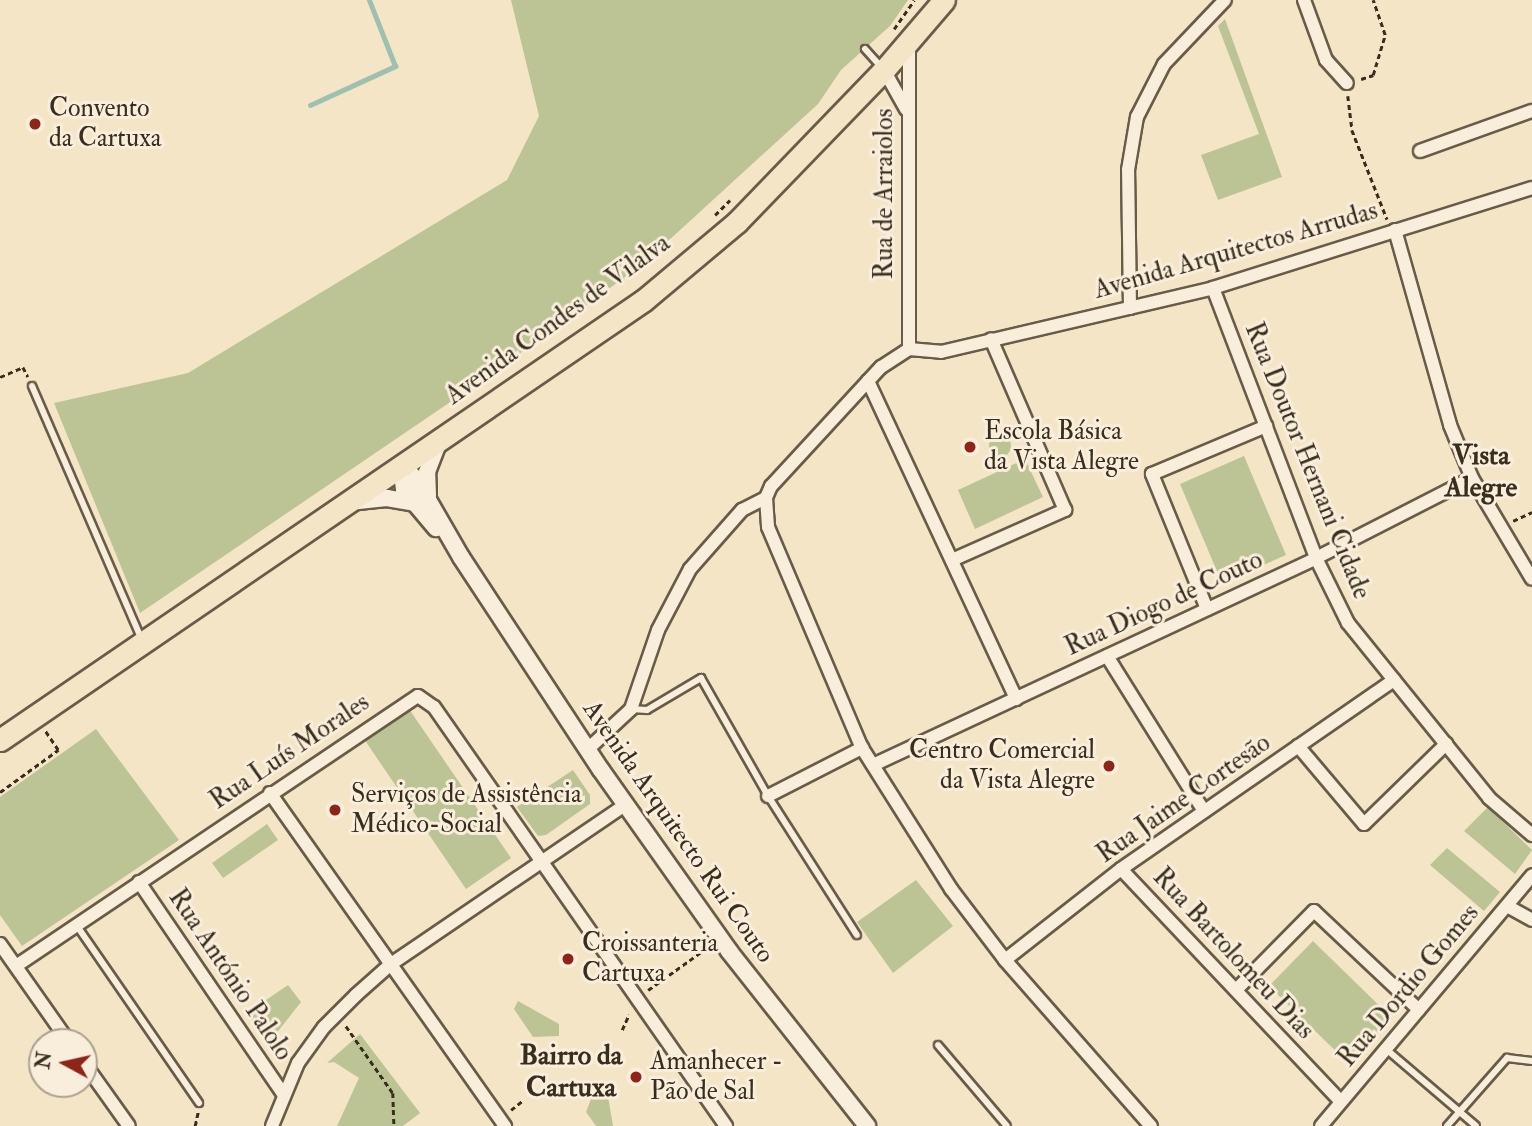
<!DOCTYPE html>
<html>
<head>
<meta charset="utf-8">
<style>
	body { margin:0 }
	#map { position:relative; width:1532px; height:1126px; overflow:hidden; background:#f4e5c7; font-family:"IM FELL Double Pica",serif }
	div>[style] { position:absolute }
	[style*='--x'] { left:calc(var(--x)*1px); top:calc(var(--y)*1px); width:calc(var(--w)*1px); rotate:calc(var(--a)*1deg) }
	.green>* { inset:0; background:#bcc495 }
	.round { border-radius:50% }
	.stream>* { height:5px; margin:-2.5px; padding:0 2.5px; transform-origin:2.5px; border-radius:2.5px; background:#9dc0af }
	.path>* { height:2.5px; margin-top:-1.25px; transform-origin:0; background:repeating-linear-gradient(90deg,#392e1e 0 5px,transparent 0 8.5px) }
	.roads { filter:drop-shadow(2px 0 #685c48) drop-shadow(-2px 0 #685c48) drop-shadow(0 2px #685c48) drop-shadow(0 -2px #685c48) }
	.service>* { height:6px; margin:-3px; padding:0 3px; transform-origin:3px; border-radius:3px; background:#f8eedb }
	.minor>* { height:12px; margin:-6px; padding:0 6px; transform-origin:6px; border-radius:6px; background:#f8eedb }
	.tertiary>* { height:16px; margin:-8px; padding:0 8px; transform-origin:8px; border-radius:8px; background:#f8eedb }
	.primary>* { height:21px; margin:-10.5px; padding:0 10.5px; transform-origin:10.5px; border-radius:10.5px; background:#f4e5c7 }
	.dots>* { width:19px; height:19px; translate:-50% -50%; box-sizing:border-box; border:4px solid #f8eedb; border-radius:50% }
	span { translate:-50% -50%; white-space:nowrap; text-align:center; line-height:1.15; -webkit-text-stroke:6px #f8eedb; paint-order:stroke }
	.poi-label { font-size:26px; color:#392e1e }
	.left { translate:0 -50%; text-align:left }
	.right { translate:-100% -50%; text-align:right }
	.street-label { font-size:26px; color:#392e1e }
	.neighbourhood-label { font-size:28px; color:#392e1e; font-weight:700 }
	.north { position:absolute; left:28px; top:1028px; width:70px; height:70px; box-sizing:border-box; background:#f8eedb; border:2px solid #aca18f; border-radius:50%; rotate:278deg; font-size:19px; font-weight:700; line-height:28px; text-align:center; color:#392e1e }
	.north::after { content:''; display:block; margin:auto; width:24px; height:32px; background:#8f2418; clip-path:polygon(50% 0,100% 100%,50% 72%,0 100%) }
</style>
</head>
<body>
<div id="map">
	<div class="green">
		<i style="clip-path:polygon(511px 0,908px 0,890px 26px,841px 70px,818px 104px,643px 264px,493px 373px,140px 613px,54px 403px,188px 373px,507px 180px,539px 116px)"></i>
		<i style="clip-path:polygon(1225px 19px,1282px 177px,1218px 200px,1201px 155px,1259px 134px,1218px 26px)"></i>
		<i class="round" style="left:989px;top:435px;width:22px;height:22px"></i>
		<i style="clip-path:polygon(1244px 456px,1286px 555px,1222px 583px,1180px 484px)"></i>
		<i style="clip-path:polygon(1025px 459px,1043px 497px,975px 529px,958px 490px)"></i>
		<i style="clip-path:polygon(409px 709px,511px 858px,466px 889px,364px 739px)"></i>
		<i style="clip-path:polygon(96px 729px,179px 840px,22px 946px,0 915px,0 797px)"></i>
		<i style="clip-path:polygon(573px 770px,590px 795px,590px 804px,546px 835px,538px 836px,517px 807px)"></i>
		<i style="clip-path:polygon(1488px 807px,1532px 850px,1515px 874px,1464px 831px)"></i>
		<i style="clip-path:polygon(267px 824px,278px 840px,223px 878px,212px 863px)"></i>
		<i style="clip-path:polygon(1447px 848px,1500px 892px,1484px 911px,1430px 865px)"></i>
		<i style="clip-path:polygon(916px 880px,953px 926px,893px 973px,857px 922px)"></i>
		<i style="clip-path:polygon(1313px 941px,1392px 1018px,1350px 1065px,1269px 986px)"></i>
		<i style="clip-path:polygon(288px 985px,301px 1002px,268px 1044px,247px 1013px)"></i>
		<i style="clip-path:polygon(518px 1001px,559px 1024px,559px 1036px,533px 1037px,514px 1009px)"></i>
		<i style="clip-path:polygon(360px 1034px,420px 1113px,403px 1126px,337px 1126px,359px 1078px,334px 1062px,327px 1063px)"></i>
		<i style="clip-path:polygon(595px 1089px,607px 1091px,613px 1126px,596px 1126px,586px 1112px)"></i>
	</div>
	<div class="stream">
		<i style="--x:310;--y:105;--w:94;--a:-24.6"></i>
		<i style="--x:395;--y:66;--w:71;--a:-111.5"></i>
	</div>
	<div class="path">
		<i style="--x:894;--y:29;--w:35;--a:-55"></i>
		<i style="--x:1361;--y:79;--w:13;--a:-18"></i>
		<i style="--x:1373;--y:75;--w:42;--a:-73.3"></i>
		<i style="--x:1385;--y:35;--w:37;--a:-109"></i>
		<i style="--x:1348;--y:96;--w:34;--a:83"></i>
		<i style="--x:1352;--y:130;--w:96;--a:68.5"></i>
		<i style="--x:715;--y:215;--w:21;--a:-45"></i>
		<i style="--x:0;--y:377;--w:25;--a:-23"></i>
		<i style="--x:23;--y:367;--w:11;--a:63"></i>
		<i style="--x:1513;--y:521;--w:21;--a:-25"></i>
		<i style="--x:0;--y:792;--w:72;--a:-35.9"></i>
		<i style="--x:58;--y:750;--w:23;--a:-124"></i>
		<i style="--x:648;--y:990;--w:74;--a:-35.6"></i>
		<i style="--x:346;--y:1026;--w:82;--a:55"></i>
		<i style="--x:393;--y:1093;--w:33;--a:88"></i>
		<i style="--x:622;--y:1030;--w:17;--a:-66"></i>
		<i style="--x:511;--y:1110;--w:14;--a:-39"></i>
		<i style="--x:195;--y:1126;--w:14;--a:-78"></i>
	</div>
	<div class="roads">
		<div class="service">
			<i style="--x:865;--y:49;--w:25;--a:48"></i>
			<i style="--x:32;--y:386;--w:275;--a:66.6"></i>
			<i style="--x:631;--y:709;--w:16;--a:4"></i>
			<i style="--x:647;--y:710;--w:63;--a:-30.7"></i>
			<i style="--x:701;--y:678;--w:136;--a:60.4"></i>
			<i style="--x:768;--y:796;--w:165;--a:57.4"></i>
			<i style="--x:77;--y:926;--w:215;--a:55.4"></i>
			<i style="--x:938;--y:1045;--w:106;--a:49.6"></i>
			<i style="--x:1386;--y:1049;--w:118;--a:40.5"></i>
			<i style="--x:1447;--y:1126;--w:91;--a:-48.6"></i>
			<i style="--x:1507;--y:1058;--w:25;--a:7"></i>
		</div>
		<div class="minor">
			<i style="--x:1304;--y:0;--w:64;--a:69.9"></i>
			<i style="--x:1326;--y:60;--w:31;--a:48"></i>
			<i style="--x:884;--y:70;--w:45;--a:60.6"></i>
			<i style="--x:1420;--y:151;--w:119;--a:-19.7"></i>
			<i style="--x:1395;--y:230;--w:203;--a:74.2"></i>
			<i style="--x:1450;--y:425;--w:57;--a:67.5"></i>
			<i style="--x:1472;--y:478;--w:117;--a:59.3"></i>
			<i style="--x:1213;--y:288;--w:289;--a:69.1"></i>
			<i style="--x:1316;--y:558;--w:72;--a:63.8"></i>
			<i style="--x:1348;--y:623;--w:225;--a:51.1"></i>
			<i style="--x:1489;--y:798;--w:57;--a:40.7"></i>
			<i style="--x:1130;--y:308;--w:138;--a:-90.8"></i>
			<i style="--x:1128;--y:170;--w:54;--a:-80.4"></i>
			<i style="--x:1137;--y:117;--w:59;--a:-63"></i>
			<i style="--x:1164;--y:64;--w:88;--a:-46.4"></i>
			<i style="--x:909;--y:349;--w:33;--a:147"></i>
			<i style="--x:881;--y:367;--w:162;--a:132.7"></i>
			<i style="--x:771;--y:486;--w:13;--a:113"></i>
			<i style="--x:766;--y:498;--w:29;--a:86"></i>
			<i style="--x:768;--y:527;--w:240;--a:67"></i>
			<i style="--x:862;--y:748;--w:167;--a:57.7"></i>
			<i style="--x:951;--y:889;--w:89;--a:52.7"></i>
			<i style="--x:1005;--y:960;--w:221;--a:48.7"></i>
			<i style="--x:909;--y:349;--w:32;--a:5"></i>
			<i style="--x:941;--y:352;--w:279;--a:-13.2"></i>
			<i style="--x:1213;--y:288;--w:334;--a:-17.4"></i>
			<i style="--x:909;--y:349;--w:308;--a:-90"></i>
			<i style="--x:868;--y:381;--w:351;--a:65"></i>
			<i style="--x:952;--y:560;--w:124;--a:-23.9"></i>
			<i style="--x:1065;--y:510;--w:186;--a:-113.4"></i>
			<i style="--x:1207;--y:609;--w:146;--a:-112.2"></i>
			<i style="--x:1152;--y:474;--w:124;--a:-22.8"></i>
			<i style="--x:1107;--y:656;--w:183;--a:58"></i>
			<i style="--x:1298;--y:746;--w:102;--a:49.8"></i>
			<i style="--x:1364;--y:824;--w:115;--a:-44.3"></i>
			<i style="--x:588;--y:749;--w:59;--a:-42.9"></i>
			<i style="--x:631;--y:709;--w:83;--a:-71.1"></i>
			<i style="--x:658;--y:630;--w:69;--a:-62.3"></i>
			<i style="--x:690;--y:569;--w:79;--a:-48.6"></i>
			<i style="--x:742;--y:510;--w:27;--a:-27"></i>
			<i style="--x:873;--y:765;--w:489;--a:-25"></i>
			<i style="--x:1316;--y:558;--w:175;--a:-27.1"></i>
			<i style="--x:270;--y:793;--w:408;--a:54.8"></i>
			<i style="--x:768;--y:796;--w:106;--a:-27.1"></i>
			<i style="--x:1121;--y:869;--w:320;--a:46.6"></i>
			<i style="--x:139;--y:882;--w:256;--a:55.8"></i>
			<i style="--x:1507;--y:906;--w:29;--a:29"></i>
			<i style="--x:0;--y:944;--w:120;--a:54.9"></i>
			<i style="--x:1005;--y:960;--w:147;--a:-38.1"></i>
			<i style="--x:1121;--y:869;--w:332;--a:-34.7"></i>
			<i style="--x:16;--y:966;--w:484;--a:-33.9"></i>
			<i style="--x:418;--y:696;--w:19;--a:35"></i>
			<i style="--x:434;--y:707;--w:511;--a:55.13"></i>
			<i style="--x:1236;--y:990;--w:111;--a:-45.4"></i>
			<i style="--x:1314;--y:911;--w:144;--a:43.3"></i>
			<i style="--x:84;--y:1063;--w:77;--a:54.5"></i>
			<i style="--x:272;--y:1126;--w:68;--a:-67.6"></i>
			<i style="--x:298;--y:1063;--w:44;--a:-54.2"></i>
			<i style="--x:324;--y:1027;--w:45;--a:-45"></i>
			<i style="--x:356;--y:995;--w:47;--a:-41.5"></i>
			<i style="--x:391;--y:964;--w:284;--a:-34.2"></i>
			<i style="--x:1321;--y:1126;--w:328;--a:-49.9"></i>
		</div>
		<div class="tertiary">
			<i style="--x:401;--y:465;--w:21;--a:43"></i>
			<i style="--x:416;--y:479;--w:90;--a:60"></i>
			<i style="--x:461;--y:557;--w:255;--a:56.7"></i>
			<i style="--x:601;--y:770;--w:222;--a:54.7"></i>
			<i style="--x:729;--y:951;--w:223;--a:51.7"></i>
			<i style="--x:401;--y:465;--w:25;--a:83"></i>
			<i style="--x:404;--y:490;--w:50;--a:49.9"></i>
			<i style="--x:428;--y:496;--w:24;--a:-92"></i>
			<i style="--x:427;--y:472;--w:36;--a:-69"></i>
			<i style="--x:349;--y:502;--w:38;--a:-6"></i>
			<i style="--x:387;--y:498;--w:28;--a:10"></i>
		</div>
		<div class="primary">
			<i style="--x:0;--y:740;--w:780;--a:-34.34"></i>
			<i style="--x:644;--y:300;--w:121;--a:-40"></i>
			<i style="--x:737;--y:222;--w:211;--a:-46"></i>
			<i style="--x:884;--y:70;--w:92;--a:-49.4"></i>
		</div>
	</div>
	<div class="dots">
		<i style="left:35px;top:124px;background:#8f2418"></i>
		<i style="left:970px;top:447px;background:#8f2418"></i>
		<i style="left:1109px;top:766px;background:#8f2418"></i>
		<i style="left:335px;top:810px;background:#8f2418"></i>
		<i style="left:568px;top:959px;background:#8f2418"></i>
		<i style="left:636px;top:1077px;background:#8f2418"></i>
	</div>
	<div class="poi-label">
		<span class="left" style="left:49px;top:124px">Convento<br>da Cartuxa</span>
		<span class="left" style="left:984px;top:447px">Escola Básica<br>da Vista Alegre</span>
		<span class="right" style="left:1095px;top:766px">Centro Comercial<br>da Vista Alegre</span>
		<span class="left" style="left:351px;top:810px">Serviços de Assistência<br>Médico-Social</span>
		<span class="left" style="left:582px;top:959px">Croissanteria<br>Cartuxa</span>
		<span class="left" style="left:650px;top:1077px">Amanhecer -<br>Pão de Sal</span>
	</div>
	<div class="street-label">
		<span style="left:885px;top:194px;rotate:-90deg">Rua de Arraiolos</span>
		<span style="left:1236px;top:251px;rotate:-16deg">Avenida Arquitectos Arrudas</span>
		<span style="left:558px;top:320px;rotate:-36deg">Avenida Condes de Vilalva</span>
		<span style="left:1307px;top:461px;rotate:68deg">Rua Doutor Hernani Cidade</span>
		<span style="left:1164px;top:604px;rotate:-25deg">Rua Diogo de Couto</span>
		<span style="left:290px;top:752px;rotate:-34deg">Rua Luís Morales</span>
		<span style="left:1184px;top:799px;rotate:-35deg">Rua Jaime Cortesão</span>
		<span style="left:678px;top:832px;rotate:55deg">Avenida Arquitecto Rui Couto</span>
		<span style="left:1233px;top:954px;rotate:47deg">Rua Bartolomeu Dias</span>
		<span style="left:230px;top:975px;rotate:56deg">Rua António Palolo</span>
		<span style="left:1409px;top:986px;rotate:-50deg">Rua Dordio Gomes</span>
	</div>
	<div class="neighbourhood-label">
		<span style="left:1481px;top:472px">Vista<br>Alegre</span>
		<span style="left:571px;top:1072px">Bairro da<br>Cartuxa</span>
	</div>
	<div class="north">N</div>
</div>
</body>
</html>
